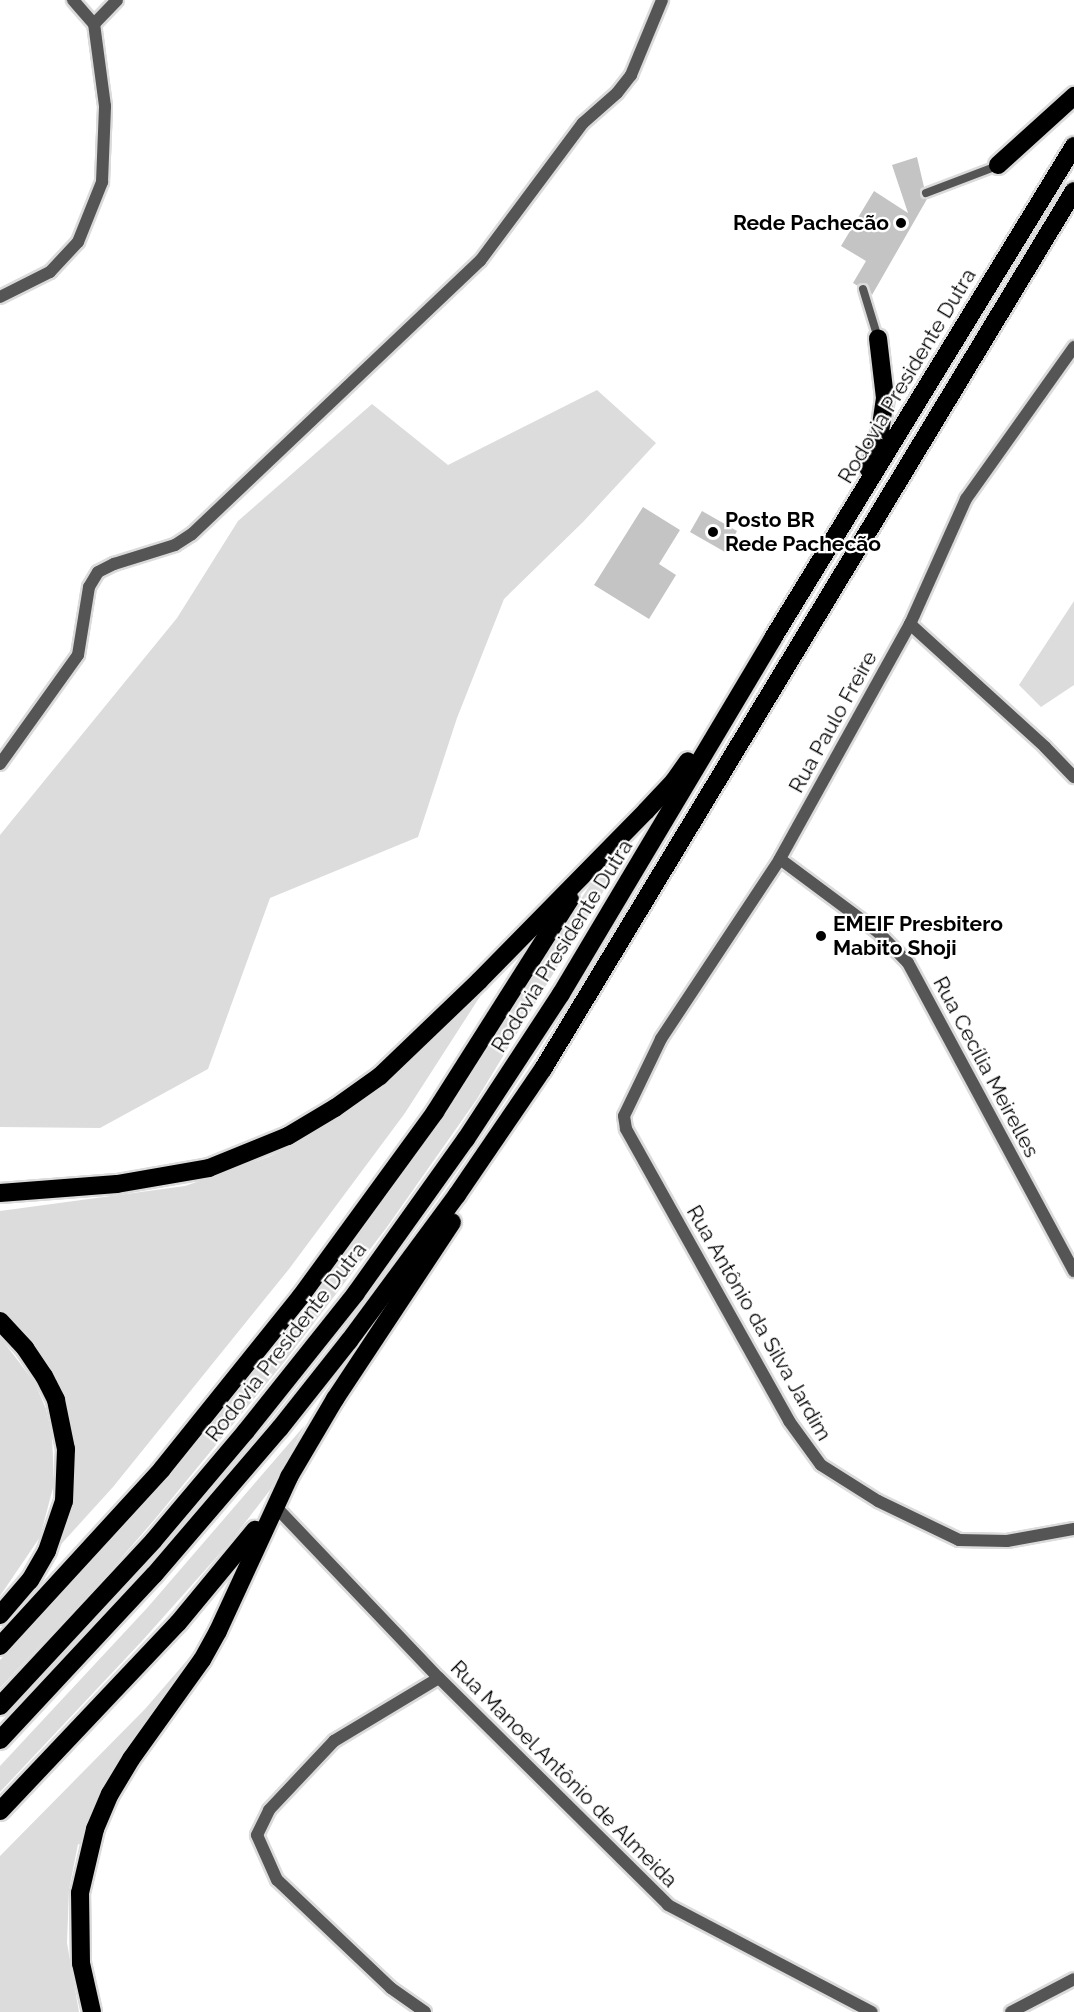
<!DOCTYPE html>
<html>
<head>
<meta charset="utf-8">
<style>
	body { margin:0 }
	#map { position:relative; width:1074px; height:2012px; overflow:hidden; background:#fff; font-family:Raleway,sans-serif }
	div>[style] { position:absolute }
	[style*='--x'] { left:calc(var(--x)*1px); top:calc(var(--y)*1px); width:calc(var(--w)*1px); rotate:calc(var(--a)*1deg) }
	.green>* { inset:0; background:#dcdcdc }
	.building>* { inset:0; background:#c4c4c4 }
	.roads { filter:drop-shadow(2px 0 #dbdbdb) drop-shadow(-2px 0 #dbdbdb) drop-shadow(0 2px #dbdbdb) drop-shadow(0 -2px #dbdbdb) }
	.service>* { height:8px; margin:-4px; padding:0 4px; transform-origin:4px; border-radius:4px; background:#555 }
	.minor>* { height:12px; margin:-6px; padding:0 6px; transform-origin:6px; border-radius:6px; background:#555 }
	.tertiary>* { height:12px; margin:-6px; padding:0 6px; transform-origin:6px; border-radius:6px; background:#555 }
	.motorway>* { height:18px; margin:-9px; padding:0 9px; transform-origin:9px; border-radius:9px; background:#000 }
	.dots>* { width:16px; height:16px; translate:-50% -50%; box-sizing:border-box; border:3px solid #fff; border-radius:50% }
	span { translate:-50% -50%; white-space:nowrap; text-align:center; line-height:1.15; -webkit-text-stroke:4.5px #fff; paint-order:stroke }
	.poi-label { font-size:21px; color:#000; font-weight:700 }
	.right { translate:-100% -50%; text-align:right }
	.left { translate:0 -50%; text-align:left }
	.street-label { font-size:21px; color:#000 }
</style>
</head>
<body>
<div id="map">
	<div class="green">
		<i style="clip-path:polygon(597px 390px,656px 443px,583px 522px,504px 599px,457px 718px,418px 837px,270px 898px,208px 1069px,100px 1128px,0 1127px,0 835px,177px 618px,238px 521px,372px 404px,448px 465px)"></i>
		<i style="clip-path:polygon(1074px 601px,1074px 685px,1041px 707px,1019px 685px)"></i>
		<i style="clip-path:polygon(595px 877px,608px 878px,609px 882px,477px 1099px,387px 1227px,285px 1361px,155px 1519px,103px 1579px,0 1688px,0 1660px,141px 1507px,215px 1420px,326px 1279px,423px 1146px)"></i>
		<i style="clip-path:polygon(488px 984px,405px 1113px,289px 1269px,113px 1487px,54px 1552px,70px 1437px,0 1313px,0 1211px,185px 1186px,268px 1157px,304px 1140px,370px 1097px,407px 1066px)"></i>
		<i style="clip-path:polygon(0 1337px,35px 1383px,46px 1409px,52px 1435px,54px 1484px,40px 1537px,0 1596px)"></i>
		<i style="clip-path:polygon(305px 1425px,270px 1490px,231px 1541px,142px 1641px,0 1792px,0 1766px,148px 1607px)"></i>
		<i style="clip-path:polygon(190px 1657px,192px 1657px,112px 1772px,98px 1800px,81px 1845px,78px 1844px,69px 1890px,67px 1943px,79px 2012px,0 2012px,0 1856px,145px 1709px)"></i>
	</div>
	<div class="building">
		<i style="clip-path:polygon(917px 157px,924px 187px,920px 195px,927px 199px,872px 295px,867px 284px,862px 283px,858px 286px,853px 283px,866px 261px,841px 246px,874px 191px,908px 213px,892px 165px)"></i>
		<i style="clip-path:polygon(643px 507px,680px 530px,659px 564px,676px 575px,649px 619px,594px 585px)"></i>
		<i style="clip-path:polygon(702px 511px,737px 531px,725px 552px,690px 532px)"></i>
	</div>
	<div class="roads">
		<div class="service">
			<i style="--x:926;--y:193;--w:76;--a:-20.8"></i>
			<i style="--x:863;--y:289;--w:51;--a:73"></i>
		</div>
		<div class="minor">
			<i style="--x:73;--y:0;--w:32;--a:49"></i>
			<i style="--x:0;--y:297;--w:56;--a:-26.6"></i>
			<i style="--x:50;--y:272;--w:41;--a:-47"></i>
			<i style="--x:78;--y:242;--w:65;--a:-68.2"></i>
			<i style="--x:102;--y:182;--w:76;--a:-87.7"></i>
			<i style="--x:105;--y:106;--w:83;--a:-97.6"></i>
			<i style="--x:94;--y:24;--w:33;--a:-46"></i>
			<i style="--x:1074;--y:347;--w:186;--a:125.4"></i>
			<i style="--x:966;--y:499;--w:137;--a:114.1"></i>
			<i style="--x:910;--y:624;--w:269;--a:119"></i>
			<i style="--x:780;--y:859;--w:216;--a:123.5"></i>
			<i style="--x:661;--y:1039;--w:85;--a:115.7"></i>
			<i style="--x:624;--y:1116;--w:13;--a:81"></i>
			<i style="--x:626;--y:1129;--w:334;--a:60.8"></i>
			<i style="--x:789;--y:1421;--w:54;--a:54"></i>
			<i style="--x:821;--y:1465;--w:67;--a:32.3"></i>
			<i style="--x:878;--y:1501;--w:90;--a:25.7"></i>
			<i style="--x:959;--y:1540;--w:48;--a:1.2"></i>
			<i style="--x:1007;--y:1541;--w:68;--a:-10.2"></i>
			<i style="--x:910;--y:624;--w:183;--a:42.3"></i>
			<i style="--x:1045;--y:747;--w:42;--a:46"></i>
			<i style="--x:0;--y:764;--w:134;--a:-54.4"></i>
			<i style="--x:78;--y:655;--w:69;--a:-80.8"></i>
			<i style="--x:89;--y:587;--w:17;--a:-59"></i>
			<i style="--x:98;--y:572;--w:18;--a:-27"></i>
			<i style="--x:114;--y:564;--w:64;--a:-17.3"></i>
			<i style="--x:175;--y:545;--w:20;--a:-33"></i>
			<i style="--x:192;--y:534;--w:397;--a:-43.5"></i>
			<i style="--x:480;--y:261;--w:172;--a:-53.3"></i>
			<i style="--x:583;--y:123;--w:45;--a:-41.4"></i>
			<i style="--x:617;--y:93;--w:23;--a:-52"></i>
			<i style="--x:631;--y:75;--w:81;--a:-67.5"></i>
			<i style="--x:780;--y:859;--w:122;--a:36.7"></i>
			<i style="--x:878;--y:932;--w:43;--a:45.9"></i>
			<i style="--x:908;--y:963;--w:350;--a:61.7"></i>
			<i style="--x:425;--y:2012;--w:42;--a:-144.8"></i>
			<i style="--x:391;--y:1988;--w:157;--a:-136.5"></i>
			<i style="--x:277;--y:1880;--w:49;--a:-114"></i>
			<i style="--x:257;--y:1835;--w:28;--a:-64"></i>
			<i style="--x:269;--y:1810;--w:95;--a:-46.7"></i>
			<i style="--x:334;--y:1741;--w:122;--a:-31"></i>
		</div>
		<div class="tertiary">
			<i style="--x:274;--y:1505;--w:239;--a:46.4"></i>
			<i style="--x:439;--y:1678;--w:322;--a:44.7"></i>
			<i style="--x:668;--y:1905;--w:230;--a:27.7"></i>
			<i style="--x:1011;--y:2012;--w:71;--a:-27.6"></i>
		</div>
		<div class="motorway">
			<i style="--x:998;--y:165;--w:103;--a:-42.2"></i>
			<i style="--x:868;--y:468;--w:31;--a:-69"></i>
			<i style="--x:879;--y:439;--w:41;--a:-81.7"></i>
			<i style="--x:885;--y:398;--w:60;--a:-96.7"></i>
			<i style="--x:0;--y:1193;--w:117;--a:-4.4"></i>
			<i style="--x:117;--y:1184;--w:93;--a:-9.9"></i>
			<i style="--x:209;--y:1168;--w:85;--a:-22.1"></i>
			<i style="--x:288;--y:1136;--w:55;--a:-30.8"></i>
			<i style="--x:335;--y:1108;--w:55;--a:-35.4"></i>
			<i style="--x:380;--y:1076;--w:137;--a:-43.8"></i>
			<i style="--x:479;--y:981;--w:238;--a:-45.5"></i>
			<i style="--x:646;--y:811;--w:41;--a:-47"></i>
			<i style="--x:674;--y:781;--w:24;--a:-55"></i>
			<i style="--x:0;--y:1321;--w:37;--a:47"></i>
			<i style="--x:25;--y:1348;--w:34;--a:56"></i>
			<i style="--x:44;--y:1376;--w:27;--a:63"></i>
			<i style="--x:56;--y:1400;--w:50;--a:78.5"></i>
			<i style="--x:66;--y:1449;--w:52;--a:92.2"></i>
			<i style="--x:64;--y:1501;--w:53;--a:108.8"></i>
			<i style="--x:47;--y:1551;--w:34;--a:120"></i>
			<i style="--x:30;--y:1580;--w:46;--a:130.6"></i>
			<i style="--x:0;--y:1646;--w:240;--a:-47.5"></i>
			<i style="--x:162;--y:1469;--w:222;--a:-51.2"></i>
			<i style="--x:301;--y:1296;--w:228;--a:-53.9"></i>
			<i style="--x:435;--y:1112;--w:252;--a:-57.6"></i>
			<i style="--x:0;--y:1706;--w:226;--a:-47.1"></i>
			<i style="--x:154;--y:1540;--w:143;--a:-49.8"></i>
			<i style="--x:246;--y:1431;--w:176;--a:-51.4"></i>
			<i style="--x:356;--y:1293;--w:189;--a:-54.5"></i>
			<i style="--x:466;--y:1139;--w:173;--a:-56.8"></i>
			<i style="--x:561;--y:994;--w:414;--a:-59.2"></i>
			<i style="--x:773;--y:638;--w:577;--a:-58.54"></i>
			<i style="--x:0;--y:1740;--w:226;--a:-47"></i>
			<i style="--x:154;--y:1575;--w:194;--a:-49.4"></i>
			<i style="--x:280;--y:1428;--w:111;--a:-51.6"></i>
			<i style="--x:349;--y:1341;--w:182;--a:-53.5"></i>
			<i style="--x:457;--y:1195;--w:153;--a:-55.7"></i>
			<i style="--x:543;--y:1069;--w:1026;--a:-58.84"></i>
			<i style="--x:0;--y:1811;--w:259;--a:-46.6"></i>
			<i style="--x:178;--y:1623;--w:121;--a:-50.4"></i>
			<i style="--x:92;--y:2012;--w:50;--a:-102.7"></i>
			<i style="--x:81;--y:1963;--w:70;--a:-90.8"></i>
			<i style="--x:80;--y:1893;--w:66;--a:-76.8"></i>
			<i style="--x:95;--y:1829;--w:38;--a:-67"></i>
			<i style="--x:110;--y:1794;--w:41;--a:-59"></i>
			<i style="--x:131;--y:1759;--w:122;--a:-54.4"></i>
			<i style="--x:202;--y:1660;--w:33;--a:-61"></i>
			<i style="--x:218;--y:1631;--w:170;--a:-65.2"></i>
			<i style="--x:289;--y:1477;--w:91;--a:-59.5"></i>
			<i style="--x:335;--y:1399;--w:212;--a:-56.5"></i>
		</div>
	</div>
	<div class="dots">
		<i style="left:901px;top:223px;background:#000"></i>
		<i style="left:713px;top:532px;background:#000"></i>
		<i style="left:821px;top:936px;background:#000"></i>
	</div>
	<div class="poi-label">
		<span class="right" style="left:889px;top:223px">Rede Pachecão</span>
		<span class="left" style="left:725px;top:532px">Posto BR<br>Rede Pachecão</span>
		<span class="left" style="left:833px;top:936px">EMEIF Presbitero<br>Mabito Shoji</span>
	</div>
	<div class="street-label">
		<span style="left:907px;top:376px;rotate:-59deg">Rodovia Presidente Dutra</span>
		<span style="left:833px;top:722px;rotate:-61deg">Rua Paulo Freire</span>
		<span style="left:562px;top:946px;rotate:-58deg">Rodovia Presidente Dutra</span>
		<span style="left:986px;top:1067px;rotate:62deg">Rua Cecília Meirelles</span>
		<span style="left:759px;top:1323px;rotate:60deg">Rua Antônio da Silva Jardim</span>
		<span style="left:286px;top:1342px;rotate:-52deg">Rodovia Presidente Dutra</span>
		<span style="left:564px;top:1774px;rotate:45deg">Rua Manoel Antônio de Almeida</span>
	</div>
</div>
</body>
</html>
